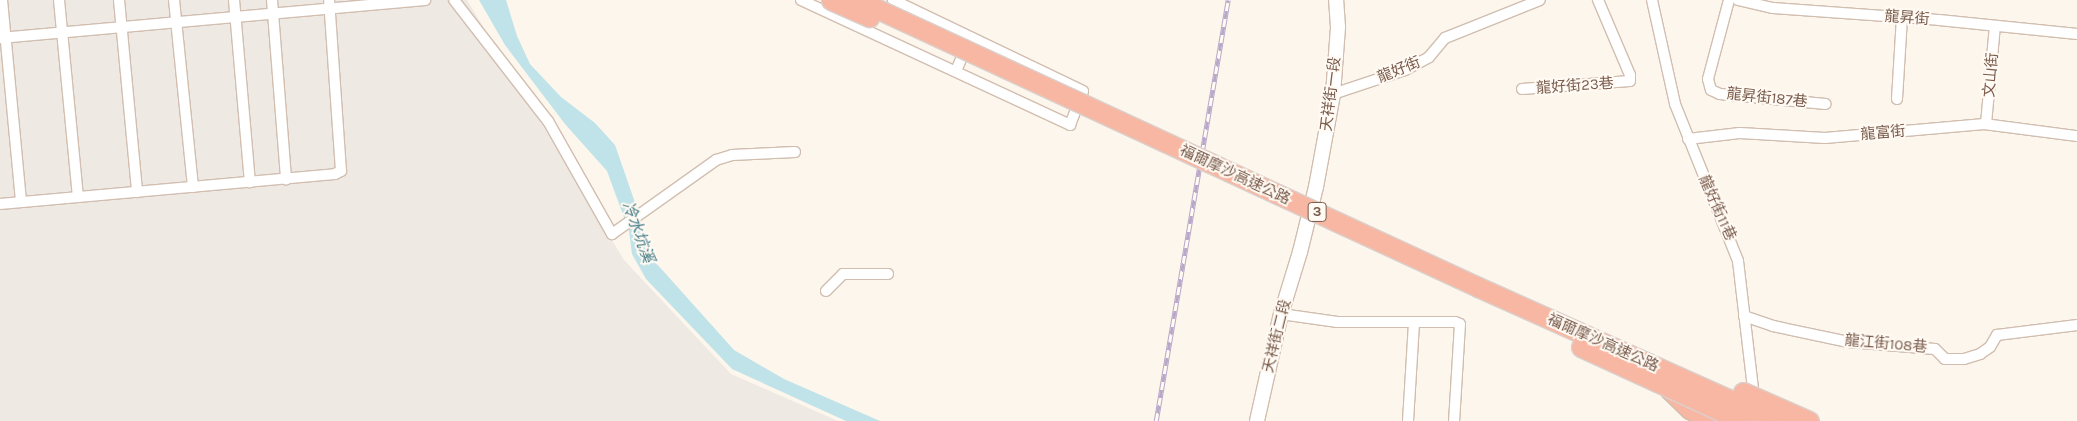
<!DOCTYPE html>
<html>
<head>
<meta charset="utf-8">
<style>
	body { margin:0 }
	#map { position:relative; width:2077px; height:421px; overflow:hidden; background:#fdf6ec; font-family:Karla,"Noto Sans TC",sans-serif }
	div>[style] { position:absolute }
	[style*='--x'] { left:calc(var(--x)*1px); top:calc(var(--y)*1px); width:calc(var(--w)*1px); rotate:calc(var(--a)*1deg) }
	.industrial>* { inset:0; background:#efe9e4 }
	.water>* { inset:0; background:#bfe3e8 }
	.roads { filter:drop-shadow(1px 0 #d1beb0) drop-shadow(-1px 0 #d1beb0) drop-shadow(0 1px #d1beb0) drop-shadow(0 -1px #d1beb0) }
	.street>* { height:10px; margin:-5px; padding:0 5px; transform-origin:5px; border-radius:5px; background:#fff }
	.secondary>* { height:14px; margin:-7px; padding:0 7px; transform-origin:7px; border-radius:7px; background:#fff }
	.highway>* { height:19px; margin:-9.5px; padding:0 9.5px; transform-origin:9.5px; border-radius:9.5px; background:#f7b7a3 }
	.rail>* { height:4.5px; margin-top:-2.25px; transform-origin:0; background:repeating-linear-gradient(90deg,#fffaf3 0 8px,#b9a8c9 0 16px); box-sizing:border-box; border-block:1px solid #b9a8c9 }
	.bridges { filter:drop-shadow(1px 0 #dad1cd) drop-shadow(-1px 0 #dad1cd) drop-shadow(0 1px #dad1cd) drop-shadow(0 -1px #dad1cd) }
	.highway-bridge>* { height:19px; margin:-9.5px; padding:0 9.5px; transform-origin:9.5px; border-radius:9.5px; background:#f7b7a3 }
	span { translate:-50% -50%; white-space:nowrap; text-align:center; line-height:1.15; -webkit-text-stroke:4px #fffaf3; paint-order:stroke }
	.shield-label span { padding:1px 4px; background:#fffaf3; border:1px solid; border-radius:4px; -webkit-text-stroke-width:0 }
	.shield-label { font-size:14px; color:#7a5c4d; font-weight:700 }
	.street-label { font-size:15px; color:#7a5c4d }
	.water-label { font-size:16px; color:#437c86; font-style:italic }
</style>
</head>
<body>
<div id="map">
	<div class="industrial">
		<i style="clip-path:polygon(0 0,467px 0,624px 260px,731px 374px,838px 421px,0 421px)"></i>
	</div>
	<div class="water">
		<i style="clip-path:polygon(479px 0,506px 0,517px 36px,530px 64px,561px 97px,595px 123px,615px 145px,656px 263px,734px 350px,784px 379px,880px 421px,846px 421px,732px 369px,646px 279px,632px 254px,629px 231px,607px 171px,565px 124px,505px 45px)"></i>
	</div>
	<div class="roads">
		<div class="street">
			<i style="--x:2;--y:0;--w:203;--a:84.6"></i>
			<i style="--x:59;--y:0;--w:198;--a:84.5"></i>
			<i style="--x:119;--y:0;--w:193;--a:84.6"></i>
			<i style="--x:174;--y:0;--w:188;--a:84.2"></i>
			<i style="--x:234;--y:0;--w:183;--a:85"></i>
			<i style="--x:272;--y:0;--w:180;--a:85.5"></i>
			<i style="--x:454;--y:0;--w:153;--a:52.2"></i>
			<i style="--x:548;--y:121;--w:130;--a:60.5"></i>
			<i style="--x:612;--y:234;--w:128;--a:-35.4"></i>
			<i style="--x:716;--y:160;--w:17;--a:-17"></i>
			<i style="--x:732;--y:155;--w:63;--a:-2.7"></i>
			<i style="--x:801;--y:0;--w:297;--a:24.9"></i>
			<i style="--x:1070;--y:125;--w:36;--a:-69"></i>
			<i style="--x:1083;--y:91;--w:211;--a:-154.4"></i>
			<i style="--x:1652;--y:0;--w:107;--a:77.5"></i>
			<i style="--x:1675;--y:104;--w:169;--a:68.1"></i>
			<i style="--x:1738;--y:261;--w:138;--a:83.3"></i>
			<i style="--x:1729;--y:0;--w:82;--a:104.9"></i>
			<i style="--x:1708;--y:79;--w:11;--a:75"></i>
			<i style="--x:1711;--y:90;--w:10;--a:24"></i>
			<i style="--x:1720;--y:94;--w:106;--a:5.4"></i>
			<i style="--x:1738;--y:0;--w:36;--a:13"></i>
			<i style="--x:1773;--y:8;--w:166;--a:4.1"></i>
			<i style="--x:1939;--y:20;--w:139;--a:5.8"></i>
			<i style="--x:0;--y:38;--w:427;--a:-5.1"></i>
			<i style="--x:956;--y:71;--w:26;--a:-67"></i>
			<i style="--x:1522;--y:89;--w:108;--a:-4.2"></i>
			<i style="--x:1630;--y:81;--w:6;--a:-90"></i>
			<i style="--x:1630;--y:75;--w:82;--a:-113.1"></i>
			<i style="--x:1333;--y:94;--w:76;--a:-18.4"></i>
			<i style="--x:1405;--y:70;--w:27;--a:-28"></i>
			<i style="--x:1429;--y:57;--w:25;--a:-50"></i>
			<i style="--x:1445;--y:38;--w:102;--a:-21.8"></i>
			<i style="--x:1897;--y:99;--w:81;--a:-86.5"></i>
			<i style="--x:1986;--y:124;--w:98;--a:-84.8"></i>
			<i style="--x:1688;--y:139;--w:52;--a:-6.6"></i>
			<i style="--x:1740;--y:133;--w:85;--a:3.4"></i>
			<i style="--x:1825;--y:138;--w:160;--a:-5"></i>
			<i style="--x:1984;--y:124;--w:94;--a:7.4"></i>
			<i style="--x:0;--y:204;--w:336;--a:-5.1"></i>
			<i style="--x:335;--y:174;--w:7;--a:-27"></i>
			<i style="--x:341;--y:171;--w:171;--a:-94"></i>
			<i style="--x:826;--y:291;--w:24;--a:-45"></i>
			<i style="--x:843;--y:274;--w:45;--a:0"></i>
			<i style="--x:1281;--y:314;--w:57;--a:8.1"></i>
			<i style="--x:1337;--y:322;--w:118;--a:0"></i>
			<i style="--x:1455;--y:322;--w:5;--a:22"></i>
			<i style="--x:1460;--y:324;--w:97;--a:93.5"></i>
			<i style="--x:1744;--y:316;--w:31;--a:19"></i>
			<i style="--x:1773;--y:326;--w:77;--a:12"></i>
			<i style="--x:1848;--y:342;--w:87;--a:4.6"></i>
			<i style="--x:1935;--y:349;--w:14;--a:45"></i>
			<i style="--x:1945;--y:359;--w:19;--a:0"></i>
			<i style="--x:1964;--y:359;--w:17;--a:-17"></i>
			<i style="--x:1980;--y:354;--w:12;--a:-35"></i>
			<i style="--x:1990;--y:347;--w:14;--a:-60"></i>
			<i style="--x:1997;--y:335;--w:81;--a:-7.1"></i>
			<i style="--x:1408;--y:421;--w:98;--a:-86.5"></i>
		</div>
		<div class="secondary">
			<i style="--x:1257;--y:421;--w:110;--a:-77.4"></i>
			<i style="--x:1281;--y:314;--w:65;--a:-73"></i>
			<i style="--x:1300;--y:252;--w:67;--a:-76.2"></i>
			<i style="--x:1316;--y:187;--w:95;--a:-79.6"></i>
			<i style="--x:1333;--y:94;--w:67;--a:-85.7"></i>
			<i style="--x:1338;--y:27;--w:27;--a:-94"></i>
		</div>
		<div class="highway">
			<i style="--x:1669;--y:389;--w:29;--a:44"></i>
			<i style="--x:1690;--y:409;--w:26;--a:28"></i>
		</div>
	</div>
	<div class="rail">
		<i style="--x:1156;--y:421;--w:427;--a:-80.3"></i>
	</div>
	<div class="bridges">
		<div class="highway-bridge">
			<i style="--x:831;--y:0;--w:42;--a:24.1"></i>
			<i style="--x:858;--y:0;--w:683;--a:24.84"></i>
			<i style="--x:1478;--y:287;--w:329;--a:24.1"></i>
			<i style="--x:1581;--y:347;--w:177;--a:24.7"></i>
			<i style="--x:1743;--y:392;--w:72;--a:23.7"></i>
		</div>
	</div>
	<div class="shield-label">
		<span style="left:1317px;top:212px">3</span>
	</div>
	<div class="street-label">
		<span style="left:1907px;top:18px;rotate:4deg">龍昇街</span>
		<span style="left:1399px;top:70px;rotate:-22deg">龍好街</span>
		<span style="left:1991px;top:75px;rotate:-85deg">文山街</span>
		<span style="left:1575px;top:86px;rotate:-4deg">龍好街23巷</span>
		<span style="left:1331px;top:94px;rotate:-83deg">天祥街一段</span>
		<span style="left:1767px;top:98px;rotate:6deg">龍昇街187巷</span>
		<span style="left:1883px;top:133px;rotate:-5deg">龍富街</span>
		<span style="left:1235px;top:175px;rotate:25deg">福爾摩沙高速公路</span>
		<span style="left:1717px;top:208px;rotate:66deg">龍好街11巷</span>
		<span style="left:1277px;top:336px;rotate:-76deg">天祥街二段</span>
		<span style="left:1603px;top:343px;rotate:24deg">福爾摩沙高速公路</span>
		<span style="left:1886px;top:344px;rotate:5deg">龍江街108巷</span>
	</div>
	<div class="water-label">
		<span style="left:638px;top:232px;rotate:70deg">冷水坑溪</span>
	</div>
</div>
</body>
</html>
